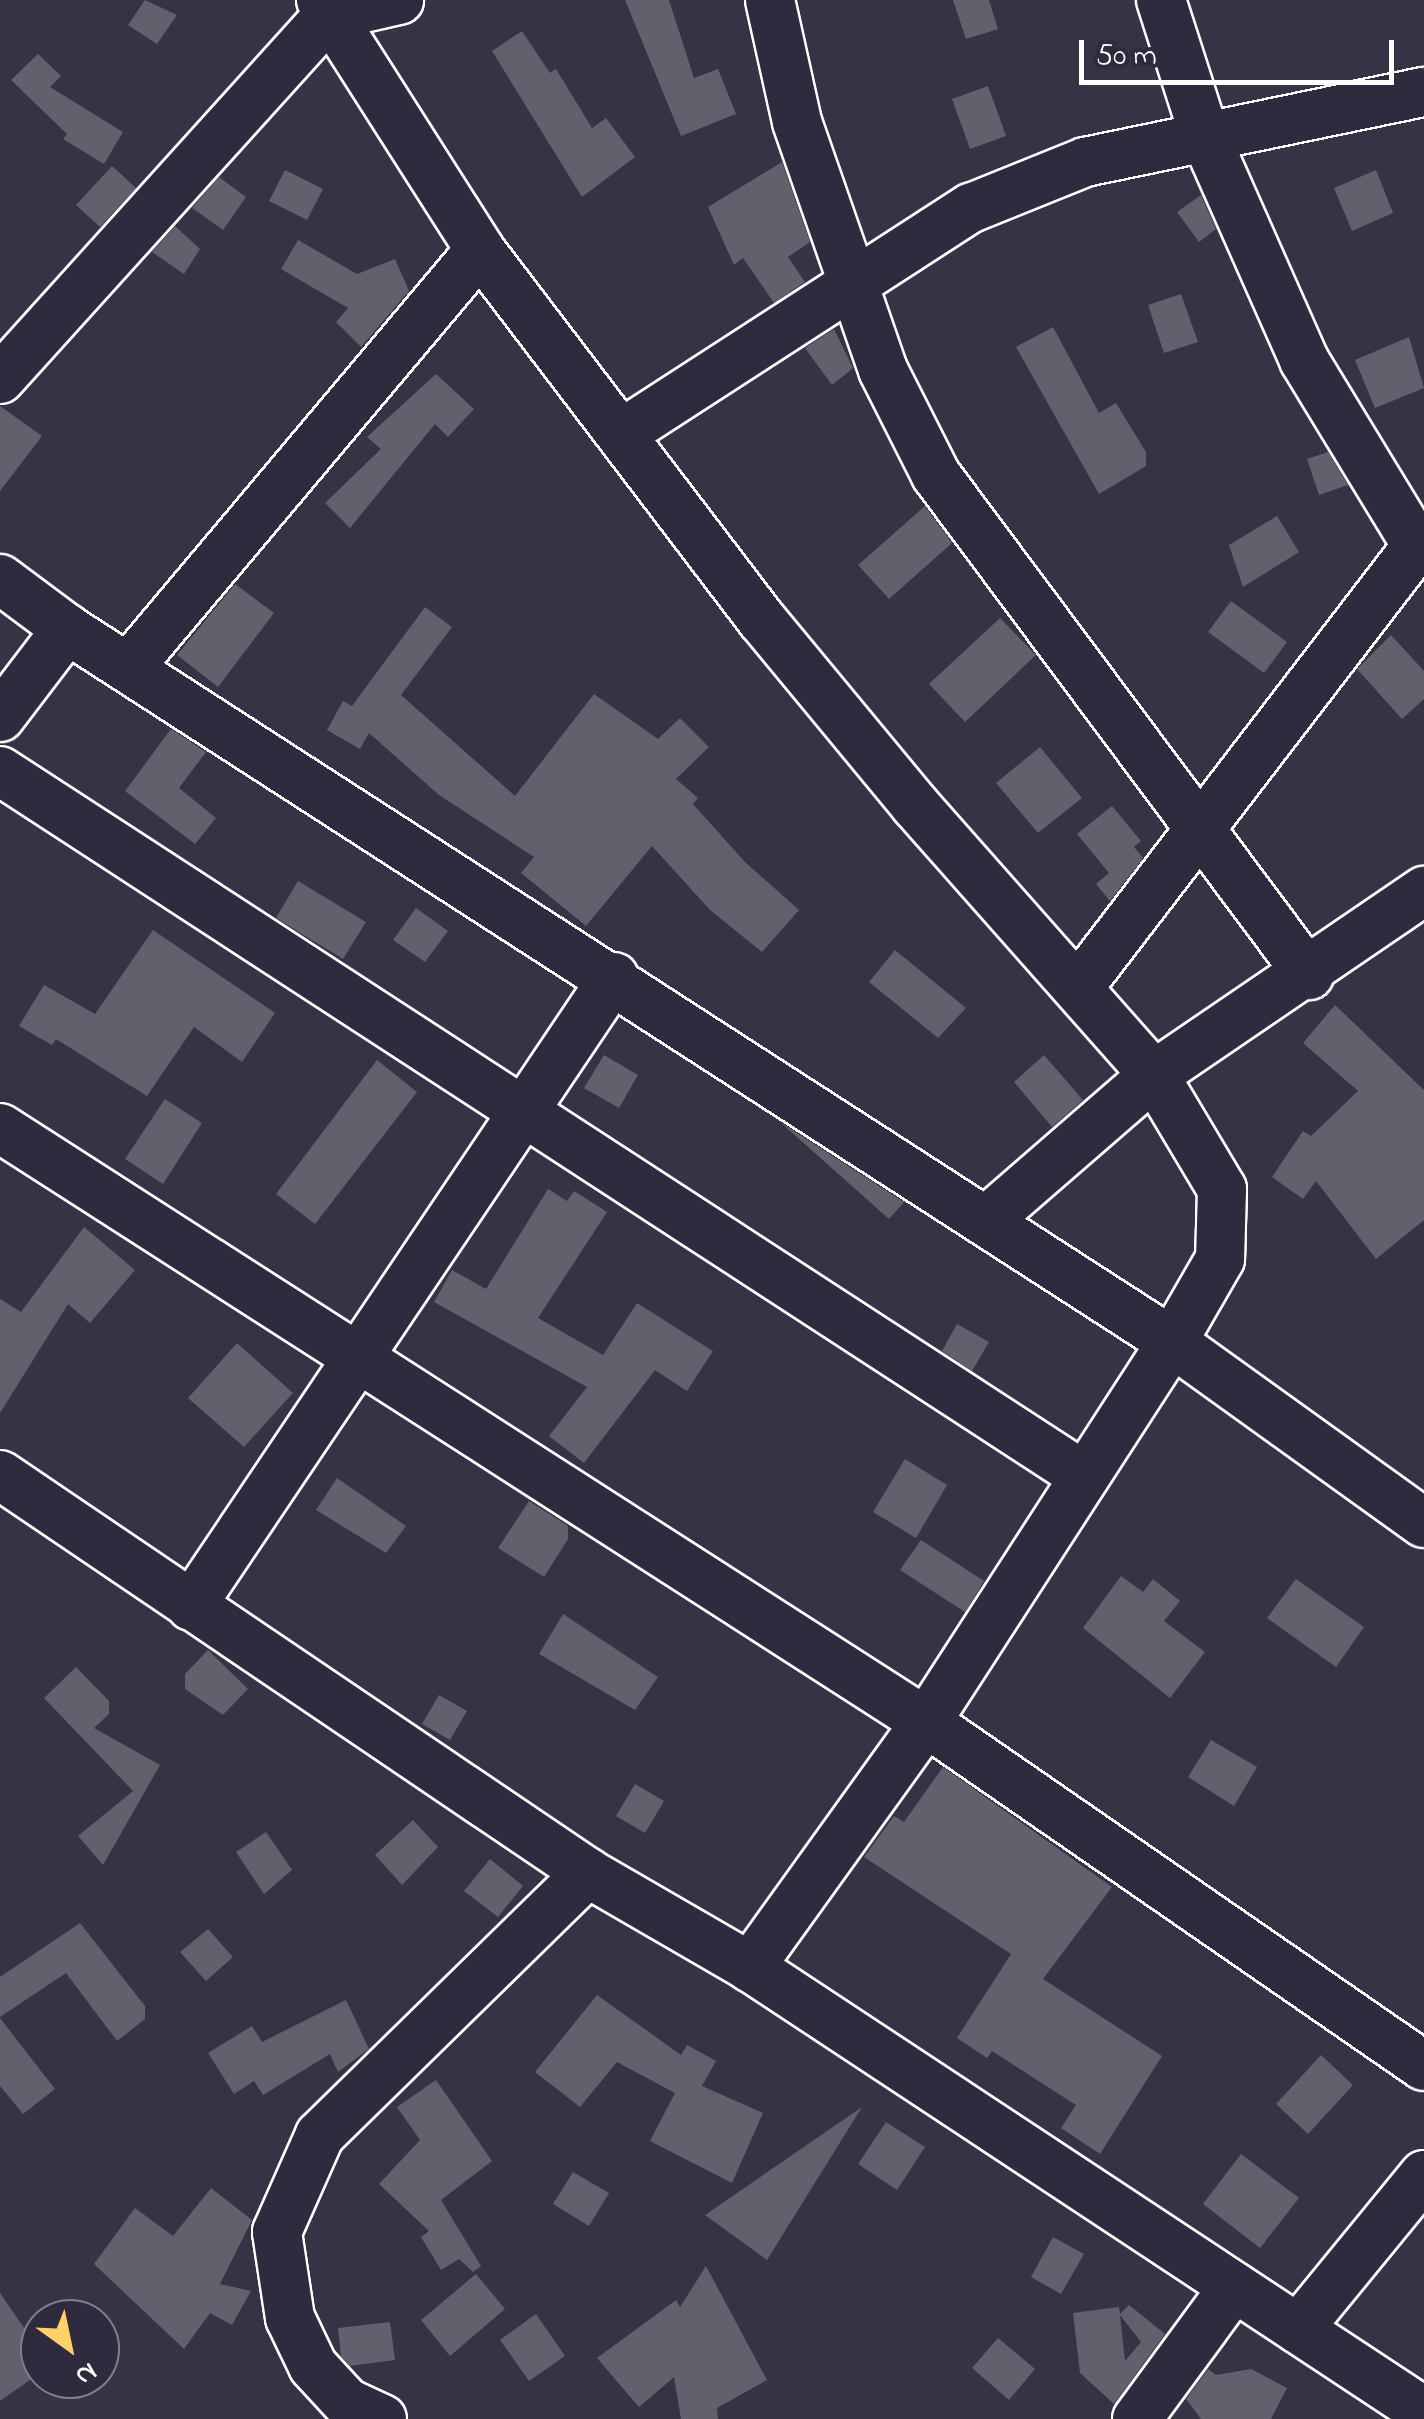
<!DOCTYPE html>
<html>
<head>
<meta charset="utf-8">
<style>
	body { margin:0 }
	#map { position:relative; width:1424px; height:2419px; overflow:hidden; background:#373345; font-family:"Indie Flower",sans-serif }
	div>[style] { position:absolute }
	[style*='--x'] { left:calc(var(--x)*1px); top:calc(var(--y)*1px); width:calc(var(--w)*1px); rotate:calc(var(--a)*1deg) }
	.building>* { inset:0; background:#635f6d }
	.roads { filter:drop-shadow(2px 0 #fff) drop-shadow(-2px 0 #fff) drop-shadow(0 2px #fff) drop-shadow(0 -2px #fff) }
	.minor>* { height:48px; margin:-24px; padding:0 24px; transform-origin:24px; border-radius:24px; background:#2f2a3d }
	span { translate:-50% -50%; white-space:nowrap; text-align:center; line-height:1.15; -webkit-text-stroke:9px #2f2a3d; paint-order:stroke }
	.north { position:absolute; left:20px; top:2299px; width:100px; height:100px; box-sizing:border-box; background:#2f2a3d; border:2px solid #827f8b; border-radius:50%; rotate:147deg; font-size:28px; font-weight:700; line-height:40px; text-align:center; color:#fff }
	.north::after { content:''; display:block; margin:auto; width:35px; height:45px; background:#ffd166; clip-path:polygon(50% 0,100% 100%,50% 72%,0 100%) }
	.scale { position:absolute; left:1079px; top:40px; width:315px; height:45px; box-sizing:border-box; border:5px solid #fff; border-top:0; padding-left:12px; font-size:30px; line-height:35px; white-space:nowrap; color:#fff; -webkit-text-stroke:8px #2f2a3d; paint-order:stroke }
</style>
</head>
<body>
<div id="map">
	<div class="building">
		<i style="clip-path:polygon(145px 0,177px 15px,157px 44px,128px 25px)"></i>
		<i style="clip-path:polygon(625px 0,669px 0,694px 78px,718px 69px,736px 114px,681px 136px)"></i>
		<i style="clip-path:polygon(953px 0,989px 0,998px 29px,966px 39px)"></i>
		<i style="clip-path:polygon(522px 31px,550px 73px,556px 69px,592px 128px,606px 118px,635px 157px,582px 197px,492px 51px)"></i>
		<i style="clip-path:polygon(38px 54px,61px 76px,50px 87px,123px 132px,104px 164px,63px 139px,67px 134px,11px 80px)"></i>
		<i style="clip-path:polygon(988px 86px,1006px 136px,970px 149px,952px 99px)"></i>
		<i style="clip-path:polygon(782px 162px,810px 242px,788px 257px,805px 282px,774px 303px,743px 258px,734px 265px,708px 207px)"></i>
		<i style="clip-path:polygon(112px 166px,136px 188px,100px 227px,76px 205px)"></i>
		<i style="clip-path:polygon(285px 170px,323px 189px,307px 220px,269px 201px)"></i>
		<i style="clip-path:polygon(1376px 170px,1393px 213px,1352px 231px,1334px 188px)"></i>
		<i style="clip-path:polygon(219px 177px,246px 197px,223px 230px,192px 208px)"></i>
		<i style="clip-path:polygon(1201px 195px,1216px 229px,1199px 242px,1177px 212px)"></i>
		<i style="clip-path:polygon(175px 226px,200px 249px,184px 274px,152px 252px)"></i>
		<i style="clip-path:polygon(298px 240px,357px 274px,395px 259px,409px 291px,361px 347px,336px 322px,348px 308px,281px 269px)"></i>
		<i style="clip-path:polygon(1181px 294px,1198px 342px,1164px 353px,1148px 305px)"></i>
		<i style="clip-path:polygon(1053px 327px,1099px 413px,1116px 403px,1146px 452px,1146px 466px,1099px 494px,1016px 347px)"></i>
		<i style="clip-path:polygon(834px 329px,853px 368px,832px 385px,805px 348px)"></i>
		<i style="clip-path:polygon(1409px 337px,1424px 388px,1375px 408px,1355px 360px)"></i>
		<i style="clip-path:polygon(436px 374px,474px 409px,448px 437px,435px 424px,350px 528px,325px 503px,381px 449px,367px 437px)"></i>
		<i style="clip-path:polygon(0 406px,42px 436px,0 491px)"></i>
		<i style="clip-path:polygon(1328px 452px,1348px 485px,1319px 495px,1307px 459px)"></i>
		<i style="clip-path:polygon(925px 506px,952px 543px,889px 599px,858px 565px)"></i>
		<i style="clip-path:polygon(1277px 516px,1299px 552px,1243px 587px,1229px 545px)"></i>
		<i style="clip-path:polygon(235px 584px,274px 613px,218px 687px,177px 655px)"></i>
		<i style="clip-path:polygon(1231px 601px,1287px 642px,1264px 673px,1208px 632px)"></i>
		<i style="clip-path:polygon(425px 607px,452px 627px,401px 695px,515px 796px,594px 694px,658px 739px,680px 718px,709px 747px,676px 779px,698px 798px,693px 804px,745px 862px,799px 910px,762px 952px,710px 910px,652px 846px,586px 926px,521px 873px,534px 857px,439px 795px,369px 733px,360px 749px,327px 730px,343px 701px,352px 706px)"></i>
		<i style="clip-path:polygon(1000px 618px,1036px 655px,965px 722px,929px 684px)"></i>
		<i style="clip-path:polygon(1391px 635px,1424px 671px,1424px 699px,1402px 719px,1357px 669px)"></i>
		<i style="clip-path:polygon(171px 729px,206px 752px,179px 788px,216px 818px,195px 844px,125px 791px)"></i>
		<i style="clip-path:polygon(1040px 747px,1082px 798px,1038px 833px,996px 783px)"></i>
		<i style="clip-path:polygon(1112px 806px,1141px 841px,1134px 847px,1143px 858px,1110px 901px,1096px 884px,1109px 873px,1077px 834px)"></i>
		<i style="clip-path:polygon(298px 881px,366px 922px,343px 959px,276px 918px)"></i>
		<i style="clip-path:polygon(416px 908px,448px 931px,425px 962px,393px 940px)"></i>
		<i style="clip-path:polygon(153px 930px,275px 1013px,242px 1062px,194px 1027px,147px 1096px,56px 1039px,52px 1045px,19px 1026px,44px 985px,95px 1014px)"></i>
		<i style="clip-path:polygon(895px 950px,966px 1008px,938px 1038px,869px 982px)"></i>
		<i style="clip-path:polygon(1335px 1005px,1424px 1090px,1424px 1220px,1376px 1259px,1316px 1181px,1303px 1199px,1272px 1177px,1303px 1131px,1311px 1136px,1358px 1091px,1303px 1043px)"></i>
		<i style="clip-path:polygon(604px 1055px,638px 1075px,619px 1108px,584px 1088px)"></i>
		<i style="clip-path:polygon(1044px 1055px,1083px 1100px,1052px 1127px,1014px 1082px)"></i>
		<i style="clip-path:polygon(377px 1060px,417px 1092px,315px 1224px,276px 1194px)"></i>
		<i style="clip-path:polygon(165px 1099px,202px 1123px,163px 1184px,125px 1159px)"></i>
		<i style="clip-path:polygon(780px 1122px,904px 1202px,889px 1219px)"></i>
		<i style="clip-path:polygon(548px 1189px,567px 1201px,574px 1191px,607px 1212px,538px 1318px,603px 1355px,637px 1303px,713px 1351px,687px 1391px,655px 1370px,584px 1463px,549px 1436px,587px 1387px,434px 1302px,452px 1270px,486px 1289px)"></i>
		<i style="clip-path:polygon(84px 1227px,135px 1270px,90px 1323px,68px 1304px,0 1413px,0 1299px,21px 1312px)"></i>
		<i style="clip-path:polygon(957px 1324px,989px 1342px,972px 1371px,942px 1351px)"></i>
		<i style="clip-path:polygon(237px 1343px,293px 1393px,244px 1447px,188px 1398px)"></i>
		<i style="clip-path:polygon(905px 1459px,947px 1485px,916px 1538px,873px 1512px)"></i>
		<i style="clip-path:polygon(337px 1478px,406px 1526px,386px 1553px,316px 1510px)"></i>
		<i style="clip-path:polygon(529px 1501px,568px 1526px,568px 1539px,544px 1577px,498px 1548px)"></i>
		<i style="clip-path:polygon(921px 1540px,984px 1581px,965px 1612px,900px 1570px)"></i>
		<i style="clip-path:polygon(1121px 1576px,1143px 1592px,1153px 1579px,1180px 1601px,1164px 1621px,1205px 1652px,1170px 1698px,1083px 1628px)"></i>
		<i style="clip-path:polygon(1296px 1579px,1364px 1627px,1336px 1667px,1267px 1618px)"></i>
		<i style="clip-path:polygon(563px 1614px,658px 1677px,635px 1710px,539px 1654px)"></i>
		<i style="clip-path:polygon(208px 1650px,248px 1689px,223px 1715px,185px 1689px,185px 1674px)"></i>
		<i style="clip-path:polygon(76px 1667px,109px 1701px,109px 1714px,94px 1728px,160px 1765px,103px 1865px,78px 1836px,133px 1791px,44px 1698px)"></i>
		<i style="clip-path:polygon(439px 1695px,467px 1711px,450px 1740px,422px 1724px)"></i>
		<i style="clip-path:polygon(1211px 1740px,1257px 1767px,1234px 1806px,1188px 1777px)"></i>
		<i style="clip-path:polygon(943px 1767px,1112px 1887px,1043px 1979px,1162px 2056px,1100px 2154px,1061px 2128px,1076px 2105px,992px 2051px,987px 2058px,957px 2038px,1011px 1954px,864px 1857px,894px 1816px,904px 1822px)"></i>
		<i style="clip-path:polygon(635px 1784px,664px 1801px,645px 1833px,616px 1816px)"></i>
		<i style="clip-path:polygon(413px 1820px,438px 1847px,402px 1885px,375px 1855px)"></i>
		<i style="clip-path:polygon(266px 1832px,292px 1870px,264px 1894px,236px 1852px)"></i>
		<i style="clip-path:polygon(490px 1859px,523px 1886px,498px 1917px,464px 1891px)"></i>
		<i style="clip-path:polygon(80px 1923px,145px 2006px,145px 2019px,117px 2041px,66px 1973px,0 2017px,0 1977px)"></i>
		<i style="clip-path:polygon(208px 1929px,233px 1957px,206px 1981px,180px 1952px)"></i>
		<i style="clip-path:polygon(597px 1995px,681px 2055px,687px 2045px,716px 2061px,702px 2086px,763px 2113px,732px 2183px,650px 2141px,675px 2093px,617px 2062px,580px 2107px,535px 2072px)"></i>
		<i style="clip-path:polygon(346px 2000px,369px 2049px,338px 2072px,330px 2054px,263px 2095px,254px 2081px,234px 2094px,208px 2053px,252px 2026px,262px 2042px)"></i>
		<i style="clip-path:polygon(0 2018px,55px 2089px,23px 2114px,0 2086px)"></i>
		<i style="clip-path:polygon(1321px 2055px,1353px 2085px,1308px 2134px,1276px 2104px)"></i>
		<i style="clip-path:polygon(436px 2080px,492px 2161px,441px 2200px,481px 2266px,473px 2272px,459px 2259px,441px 2270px,421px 2237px,429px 2231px,379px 2184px,420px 2140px,397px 2107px)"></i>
		<i style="clip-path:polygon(862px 2107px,767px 2260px,705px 2215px)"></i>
		<i style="clip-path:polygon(886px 2122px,925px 2147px,897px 2190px,858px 2164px)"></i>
		<i style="clip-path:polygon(1241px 2154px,1299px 2198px,1260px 2248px,1203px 2204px)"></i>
		<i style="clip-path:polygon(573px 2172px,609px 2193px,589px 2226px,553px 2204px)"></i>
		<i style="clip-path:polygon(211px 2188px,252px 2220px,220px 2284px,251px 2291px,232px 2325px,210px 2313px,184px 2349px,94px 2264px,135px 2208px,173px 2236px)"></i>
		<i style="clip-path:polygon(1053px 2237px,1084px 2254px,1061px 2294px,1031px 2277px)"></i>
		<i style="clip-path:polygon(706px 2266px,767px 2380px,717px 2408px,718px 2419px,681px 2419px,674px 2377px,639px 2407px,597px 2358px,676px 2300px,680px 2307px)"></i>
		<i style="clip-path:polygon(476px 2274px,505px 2309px,450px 2356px,421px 2320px)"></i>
		<i style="clip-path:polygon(0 2293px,40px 2351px,40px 2373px,0 2401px)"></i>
		<i style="clip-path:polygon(evenodd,1129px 2305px,1165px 2334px,1114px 2404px,1080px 2373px,1073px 2313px,1119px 2307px,1120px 2314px,1129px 2305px,1120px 2315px,1141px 2342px,1125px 2361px,1120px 2315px)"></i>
		<i style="clip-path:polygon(536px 2314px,565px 2356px,529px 2381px,500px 2340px)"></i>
		<i style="clip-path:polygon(390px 2322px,395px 2360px,350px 2366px,341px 2356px,338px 2328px)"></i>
		<i style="clip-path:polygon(998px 2338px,1035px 2369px,1009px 2400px,972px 2368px)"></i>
		<i style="clip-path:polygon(1208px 2369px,1216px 2375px,1251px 2369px,1287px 2388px,1271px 2419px,1201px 2419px,1186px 2399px)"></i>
	</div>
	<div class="roads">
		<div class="minor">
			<i style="--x:321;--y:0;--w:296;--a:57.5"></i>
			<i style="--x:480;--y:250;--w:465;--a:52.7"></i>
			<i style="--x:762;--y:620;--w:240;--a:50.4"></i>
			<i style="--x:915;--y:805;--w:361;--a:48.5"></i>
			<i style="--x:1154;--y:1075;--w:133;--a:59.2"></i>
			<i style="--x:1222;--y:1189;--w:70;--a:91.6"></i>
			<i style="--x:1220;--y:1259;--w:96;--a:120"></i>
			<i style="--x:1172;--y:1342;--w:453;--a:122.9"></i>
			<i style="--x:926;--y:1722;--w:302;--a:125.7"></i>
			<i style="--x:770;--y:0;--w:125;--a:77.5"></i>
			<i style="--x:797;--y:122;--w:177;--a:70.8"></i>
			<i style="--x:855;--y:289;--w:86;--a:70.9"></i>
			<i style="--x:883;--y:370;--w:118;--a:63.2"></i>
			<i style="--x:936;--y:475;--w:624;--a:53.28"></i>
			<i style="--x:1161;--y:0;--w:141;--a:72.2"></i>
			<i style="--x:1204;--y:134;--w:247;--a:66.1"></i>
			<i style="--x:1304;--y:360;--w:218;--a:58.7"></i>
			<i style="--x:0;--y:379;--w:489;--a:-47.9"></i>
			<i style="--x:328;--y:16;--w:73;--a:-12.7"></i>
			<i style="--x:621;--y:434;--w:417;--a:-32.9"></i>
			<i style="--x:971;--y:208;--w:123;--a:-22"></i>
			<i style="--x:1085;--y:162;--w:346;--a:-11.7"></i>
			<i style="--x:0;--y:579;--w:84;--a:36.7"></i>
			<i style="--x:67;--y:629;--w:1315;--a:32.83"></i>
			<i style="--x:1172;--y:1342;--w:310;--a:35.7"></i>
			<i style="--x:129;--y:667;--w:545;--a:-49.91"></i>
			<i style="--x:0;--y:717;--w:111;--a:-52.7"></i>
			<i style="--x:0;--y:771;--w:1294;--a:33.05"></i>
			<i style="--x:1078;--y:988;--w:568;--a:-52.51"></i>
			<i style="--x:0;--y:1128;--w:1100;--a:32.68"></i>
			<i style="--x:926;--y:1722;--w:605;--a:34.64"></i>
			<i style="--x:987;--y:1220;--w:221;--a:-41"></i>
			<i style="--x:1154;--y:1075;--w:327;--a:-34.3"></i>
			<i style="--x:0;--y:1475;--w:710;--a:34.09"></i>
			<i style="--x:588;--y:1873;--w:187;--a:30.1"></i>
			<i style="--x:750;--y:1967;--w:808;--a:33.43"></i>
			<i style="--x:191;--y:1606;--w:758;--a:-56.08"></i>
			<i style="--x:1298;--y:2329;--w:199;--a:-50.7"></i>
			<i style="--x:382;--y:2419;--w:38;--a:-155"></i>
			<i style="--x:347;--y:2403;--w:50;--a:-132.6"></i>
			<i style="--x:313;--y:2366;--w:53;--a:-115.6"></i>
			<i style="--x:290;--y:2318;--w:87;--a:-98.6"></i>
			<i style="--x:277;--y:2232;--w:106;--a:-66.1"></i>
			<i style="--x:320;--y:2135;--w:375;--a:-44.4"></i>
			<i style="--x:1137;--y:2419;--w:164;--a:-53.7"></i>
		</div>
	</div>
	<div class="north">N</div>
	<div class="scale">50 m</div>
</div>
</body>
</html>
